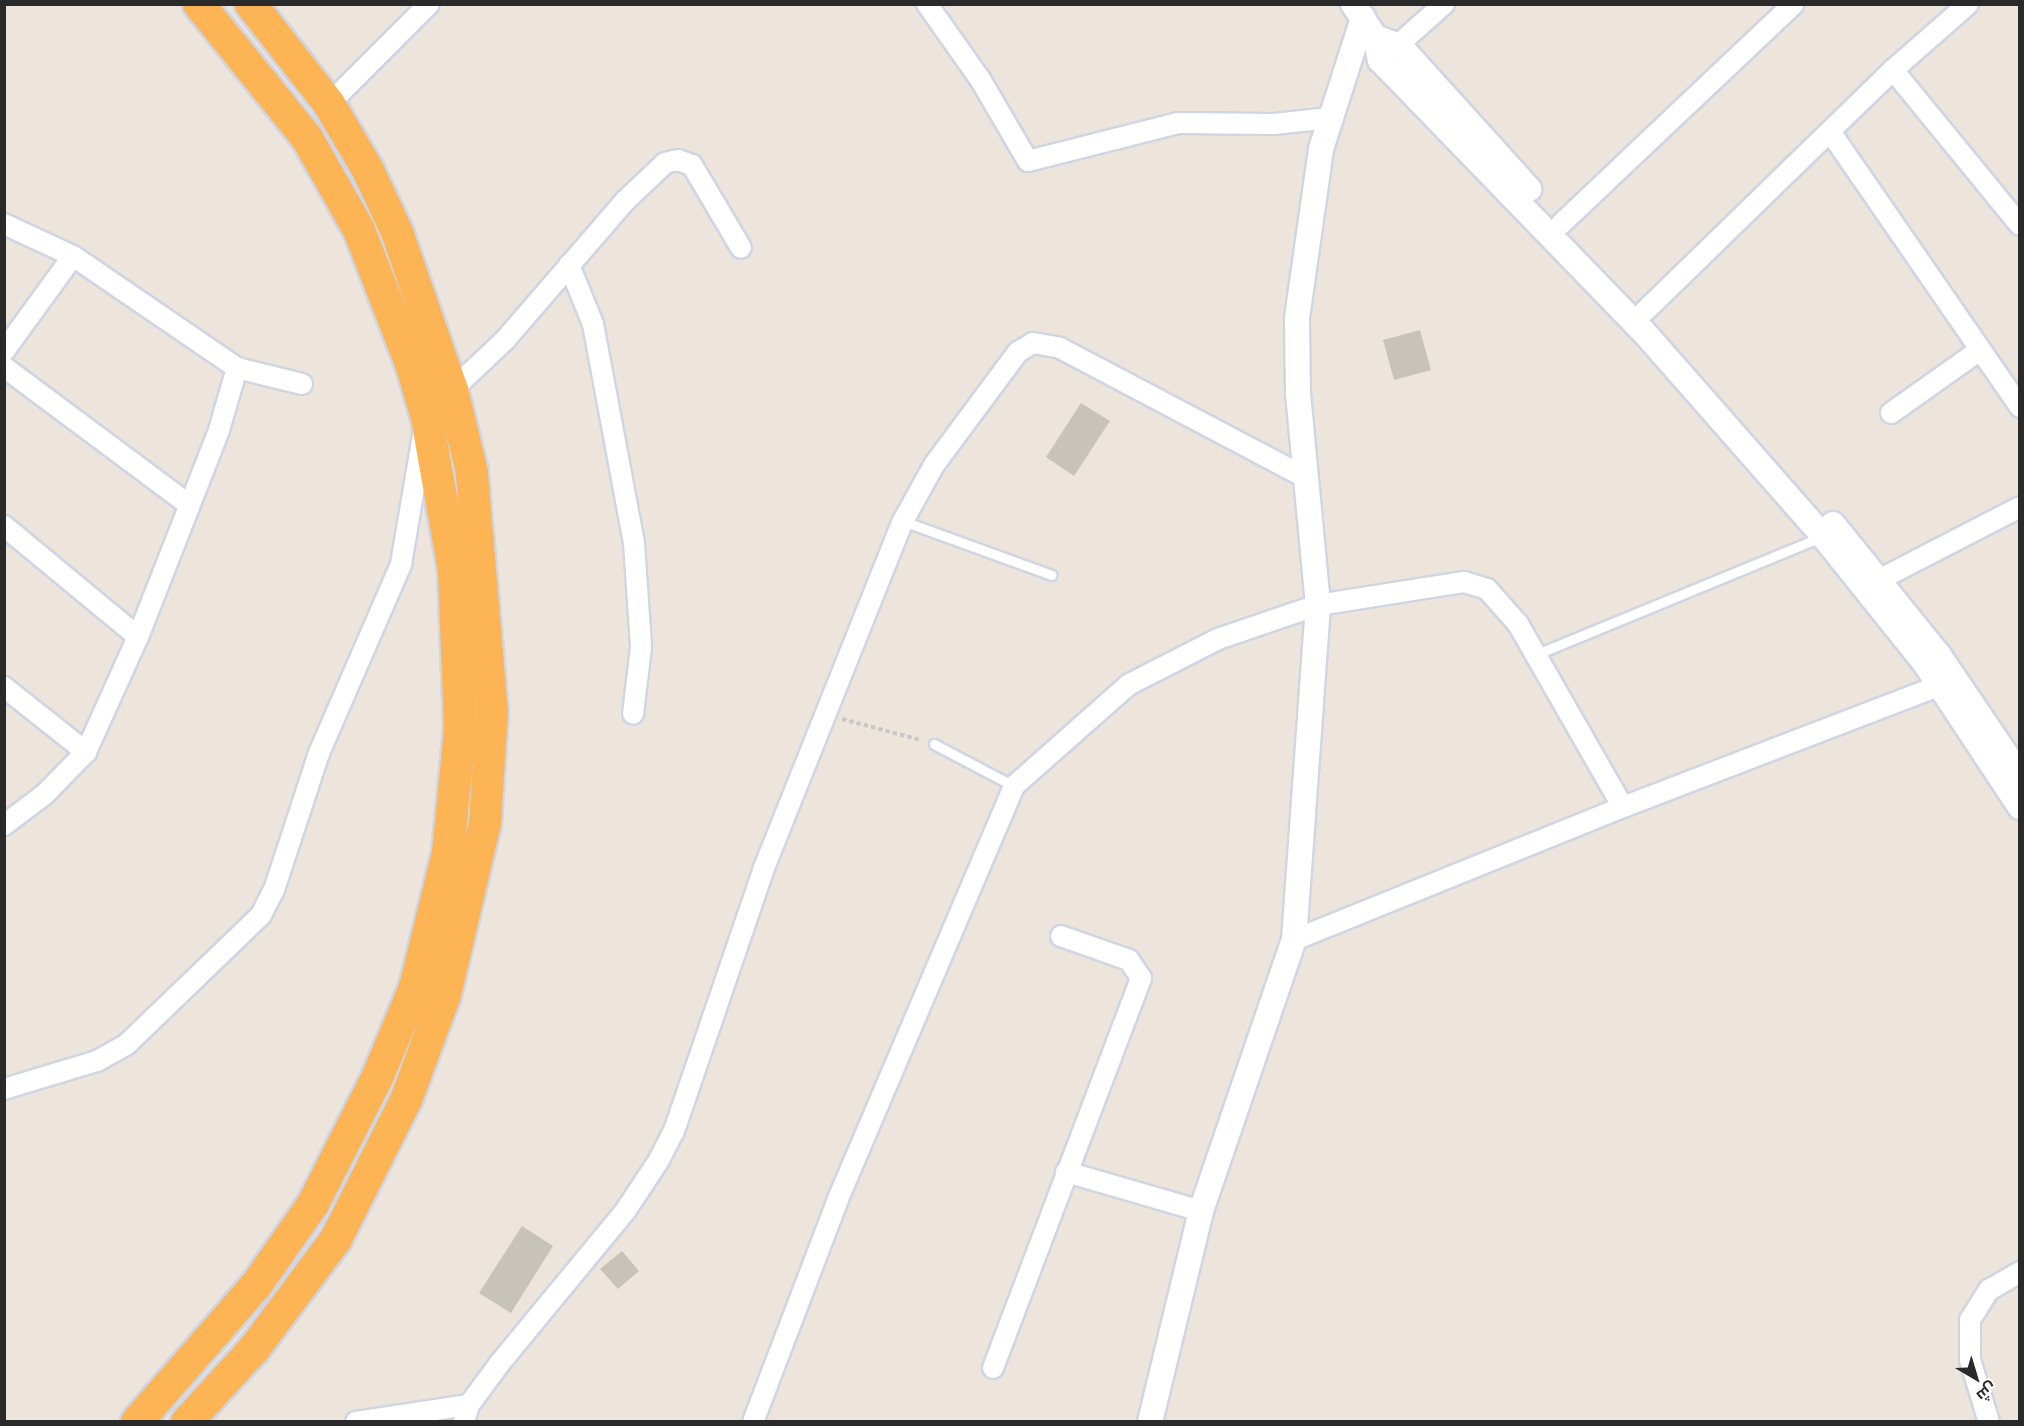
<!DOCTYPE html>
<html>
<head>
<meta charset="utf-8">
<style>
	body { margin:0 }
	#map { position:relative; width:2024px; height:1426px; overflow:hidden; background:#ede5db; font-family:"Asap Condensed",Cairo,sans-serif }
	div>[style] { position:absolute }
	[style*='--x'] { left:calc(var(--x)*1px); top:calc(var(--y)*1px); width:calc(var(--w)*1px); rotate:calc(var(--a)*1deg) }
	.building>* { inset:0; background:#c8c3ba }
	.path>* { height:4px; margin-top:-2px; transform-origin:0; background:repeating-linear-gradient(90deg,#c8c8c8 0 4.5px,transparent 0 7.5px) }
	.roads { filter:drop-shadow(2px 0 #d0d5e4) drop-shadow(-2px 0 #d0d5e4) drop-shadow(0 2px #d0d5e4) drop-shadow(0 -2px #d0d5e4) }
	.service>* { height:9px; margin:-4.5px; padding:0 4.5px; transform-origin:4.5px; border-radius:4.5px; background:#fff }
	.minor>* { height:20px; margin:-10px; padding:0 10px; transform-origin:10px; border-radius:10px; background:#fff }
	.tertiary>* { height:24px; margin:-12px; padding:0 12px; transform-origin:12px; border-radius:12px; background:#fff }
	.trunk>* { height:32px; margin:-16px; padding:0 16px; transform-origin:16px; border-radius:16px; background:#fcb454 }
	span { translate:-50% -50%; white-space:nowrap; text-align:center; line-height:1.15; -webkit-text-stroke:6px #fff; paint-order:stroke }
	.frame { position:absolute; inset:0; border:6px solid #2a2a2a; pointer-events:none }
	.north { position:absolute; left:1946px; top:1348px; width:60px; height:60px; -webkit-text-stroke:4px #fff; paint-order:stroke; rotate:142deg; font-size:16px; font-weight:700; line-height:24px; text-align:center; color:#2a2a2a }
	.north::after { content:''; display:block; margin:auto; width:21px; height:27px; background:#2a2a2a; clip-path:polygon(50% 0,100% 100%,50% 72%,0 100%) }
</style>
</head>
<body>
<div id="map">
	<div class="building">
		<i style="clip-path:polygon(1420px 330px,1431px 370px,1394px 380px,1383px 340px)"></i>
		<i style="clip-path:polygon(1081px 403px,1110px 421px,1074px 476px,1046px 457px)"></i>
		<i style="clip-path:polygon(522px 1226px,553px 1246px,511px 1313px,479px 1293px)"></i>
		<i style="clip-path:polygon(622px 1251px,639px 1271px,618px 1289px,600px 1269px)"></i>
	</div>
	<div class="path">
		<i style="--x:842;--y:719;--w:82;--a:14.9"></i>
	</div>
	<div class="roads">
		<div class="service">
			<i style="--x:903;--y:521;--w:158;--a:20"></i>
			<i style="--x:1537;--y:654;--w:307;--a:-22.4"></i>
			<i style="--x:934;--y:744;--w:90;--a:27.7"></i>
		</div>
		<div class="minor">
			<i style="--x:927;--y:4;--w:92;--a:54.8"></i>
			<i style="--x:980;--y:79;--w:95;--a:59.7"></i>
			<i style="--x:1028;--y:161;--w:155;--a:-14.2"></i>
			<i style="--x:1178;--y:123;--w:96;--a:0.6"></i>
			<i style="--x:1274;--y:124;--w:56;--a:-6.1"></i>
			<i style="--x:1389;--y:53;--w:74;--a:-41.7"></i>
			<i style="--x:1893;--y:70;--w:200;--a:50.7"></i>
			<i style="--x:329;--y:104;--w:141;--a:-45"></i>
			<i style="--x:1831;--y:133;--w:333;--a:55.4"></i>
			<i style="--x:4;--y:224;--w:76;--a:24.9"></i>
			<i style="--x:73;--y:256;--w:199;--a:34.3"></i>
			<i style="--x:237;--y:368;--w:67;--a:13.8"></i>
			<i style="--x:1561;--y:224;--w:320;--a:-43.4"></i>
			<i style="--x:569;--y:265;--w:64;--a:67.9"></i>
			<i style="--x:593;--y:324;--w:223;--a:79.4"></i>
			<i style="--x:634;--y:543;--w:104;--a:86.1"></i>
			<i style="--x:641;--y:647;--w:67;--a:96.8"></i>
			<i style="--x:1645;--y:311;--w:346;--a:-44.2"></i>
			<i style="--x:1893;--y:70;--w:100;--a:-41.3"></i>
			<i style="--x:4;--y:351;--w:117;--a:-54"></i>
			<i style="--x:4;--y:367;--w:231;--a:36.7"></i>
			<i style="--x:452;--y:390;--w:73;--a:-43.3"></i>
			<i style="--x:505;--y:340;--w:184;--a:-49.2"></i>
			<i style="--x:625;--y:201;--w:55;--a:-43.5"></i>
			<i style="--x:665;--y:163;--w:13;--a:-13"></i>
			<i style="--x:678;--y:160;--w:15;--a:20"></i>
			<i style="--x:692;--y:165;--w:96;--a:59.4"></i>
			<i style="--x:1891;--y:413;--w:109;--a:-35.3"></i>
			<i style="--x:4;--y:526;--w:174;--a:39.6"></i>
			<i style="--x:1865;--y:587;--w:174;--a:-27.3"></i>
			<i style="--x:4;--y:687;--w:105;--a:38.4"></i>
			<i style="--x:4;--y:825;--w:51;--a:-37.1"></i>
			<i style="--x:45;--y:794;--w:59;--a:-45.7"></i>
			<i style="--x:86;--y:752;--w:126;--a:-65.7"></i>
			<i style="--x:138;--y:637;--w:222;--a:-68.6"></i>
			<i style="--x:219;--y:430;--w:65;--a:-73.8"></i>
			<i style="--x:1294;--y:940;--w:355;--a:-22"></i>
			<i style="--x:1623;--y:807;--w:351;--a:-21"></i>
			<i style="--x:4;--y:1089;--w:97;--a:-16.8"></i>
			<i style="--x:97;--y:1061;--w:33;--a:-29"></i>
			<i style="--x:126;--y:1045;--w:187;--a:-43.9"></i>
			<i style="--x:261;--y:915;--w:28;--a:-63"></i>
			<i style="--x:274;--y:890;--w:144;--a:-71.8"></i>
			<i style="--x:319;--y:753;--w:206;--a:-66.5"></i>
			<i style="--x:401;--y:564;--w:131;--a:-80.3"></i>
			<i style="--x:1066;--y:1172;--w:141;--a:16.1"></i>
			<i style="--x:993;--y:1368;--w:417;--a:-69.2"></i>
			<i style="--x:1141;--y:978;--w:22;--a:-124"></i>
			<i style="--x:1129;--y:960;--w:72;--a:-160.6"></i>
			<i style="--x:356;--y:1422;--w:114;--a:-8.6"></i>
			<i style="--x:464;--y:1422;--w:18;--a:-74"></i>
			<i style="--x:469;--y:1405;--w:52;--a:-53.6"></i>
			<i style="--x:500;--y:1363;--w:198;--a:-50.5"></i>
			<i style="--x:626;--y:1210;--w:60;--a:-56.6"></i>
			<i style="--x:659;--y:1160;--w:33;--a:-63"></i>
			<i style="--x:674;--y:1131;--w:278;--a:-71.1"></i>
			<i style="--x:764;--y:868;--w:374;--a:-68.2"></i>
			<i style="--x:903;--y:521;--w:64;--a:-61"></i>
			<i style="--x:934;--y:465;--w:141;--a:-53.4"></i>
			<i style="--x:1018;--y:352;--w:17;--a:-31"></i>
			<i style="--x:1033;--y:343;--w:27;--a:10"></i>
			<i style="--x:1060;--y:348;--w:280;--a:27.8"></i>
			<i style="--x:753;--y:1422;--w:239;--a:-69.1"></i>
			<i style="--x:838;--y:1199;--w:449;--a:-66.9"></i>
			<i style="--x:1014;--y:786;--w:152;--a:-41.5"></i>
			<i style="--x:1128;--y:685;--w:101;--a:-27.1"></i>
			<i style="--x:1218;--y:639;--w:106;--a:-18.8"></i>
			<i style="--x:1318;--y:605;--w:148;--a:-9"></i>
			<i style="--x:1464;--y:582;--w:24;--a:17"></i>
			<i style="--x:1487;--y:589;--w:47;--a:48.5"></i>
			<i style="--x:1518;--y:624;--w:211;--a:60.2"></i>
			<i style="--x:1989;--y:1422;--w:65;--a:-107"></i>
			<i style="--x:1970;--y:1360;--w:40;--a:-90"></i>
			<i style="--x:1970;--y:1320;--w:36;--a:-58"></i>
			<i style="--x:1989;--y:1290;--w:36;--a:-30"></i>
		</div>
		<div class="tertiary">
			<i style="--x:1353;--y:4;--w:40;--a:56"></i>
			<i style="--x:1375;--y:37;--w:24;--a:78"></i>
			<i style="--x:1380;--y:60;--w:378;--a:45.9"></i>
			<i style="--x:1643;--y:331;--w:273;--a:48.7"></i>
			<i style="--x:1823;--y:536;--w:161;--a:51.3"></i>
			<i style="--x:1924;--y:662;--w:174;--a:56.5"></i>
			<i style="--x:1375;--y:37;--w:27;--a:20"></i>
			<i style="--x:1400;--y:46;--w:193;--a:47.9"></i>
			<i style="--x:1833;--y:524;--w:167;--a:51.1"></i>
			<i style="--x:1938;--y:654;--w:146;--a:55.9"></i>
			<i style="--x:1150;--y:1422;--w:217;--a:-76.4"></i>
			<i style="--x:1201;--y:1211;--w:287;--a:-71.1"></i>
			<i style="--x:1294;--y:940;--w:336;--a:-85.9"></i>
			<i style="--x:1318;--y:605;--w:213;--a:-95.4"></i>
			<i style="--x:1298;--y:393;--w:75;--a:-90.8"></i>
			<i style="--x:1297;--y:318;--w:171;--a:-81.9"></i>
			<i style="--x:1321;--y:149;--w:138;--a:-72.2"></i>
		</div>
		<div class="trunk">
			<i style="--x:137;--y:1422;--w:183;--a:-49"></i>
			<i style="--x:257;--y:1284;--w:98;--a:-55"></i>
			<i style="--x:313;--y:1204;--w:141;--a:-63.1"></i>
			<i style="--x:377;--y:1078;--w:99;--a:-67.3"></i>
			<i style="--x:415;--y:987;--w:138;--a:-76.2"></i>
			<i style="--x:448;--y:853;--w:126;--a:-84.5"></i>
			<i style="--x:460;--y:728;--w:157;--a:-92.2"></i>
			<i style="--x:454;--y:571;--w:155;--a:-100"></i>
			<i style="--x:427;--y:418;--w:56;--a:-106.5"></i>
			<i style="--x:411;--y:364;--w:144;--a:-111.2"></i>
			<i style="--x:359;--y:230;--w:106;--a:-119.5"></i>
			<i style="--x:307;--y:138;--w:172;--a:-128.9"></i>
			<i style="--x:187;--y:1422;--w:99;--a:-47.5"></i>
			<i style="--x:254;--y:1349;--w:137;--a:-53.3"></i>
			<i style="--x:336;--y:1239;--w:156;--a:-63.3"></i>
			<i style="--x:406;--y:1100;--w:112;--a:-69.6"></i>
			<i style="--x:445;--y:995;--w:177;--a:-76.9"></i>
			<i style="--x:485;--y:823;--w:111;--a:-86.4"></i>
			<i style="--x:492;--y:712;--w:241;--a:-94.8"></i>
			<i style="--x:472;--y:472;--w:84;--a:-103.7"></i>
			<i style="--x:452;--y:390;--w:167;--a:-109.2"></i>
			<i style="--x:397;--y:232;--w:68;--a:-115.1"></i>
			<i style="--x:368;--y:170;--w:77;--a:-120.6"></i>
			<i style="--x:329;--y:104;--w:127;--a:-128"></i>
		</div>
	</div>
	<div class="frame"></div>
	<div class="north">ش</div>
</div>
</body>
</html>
